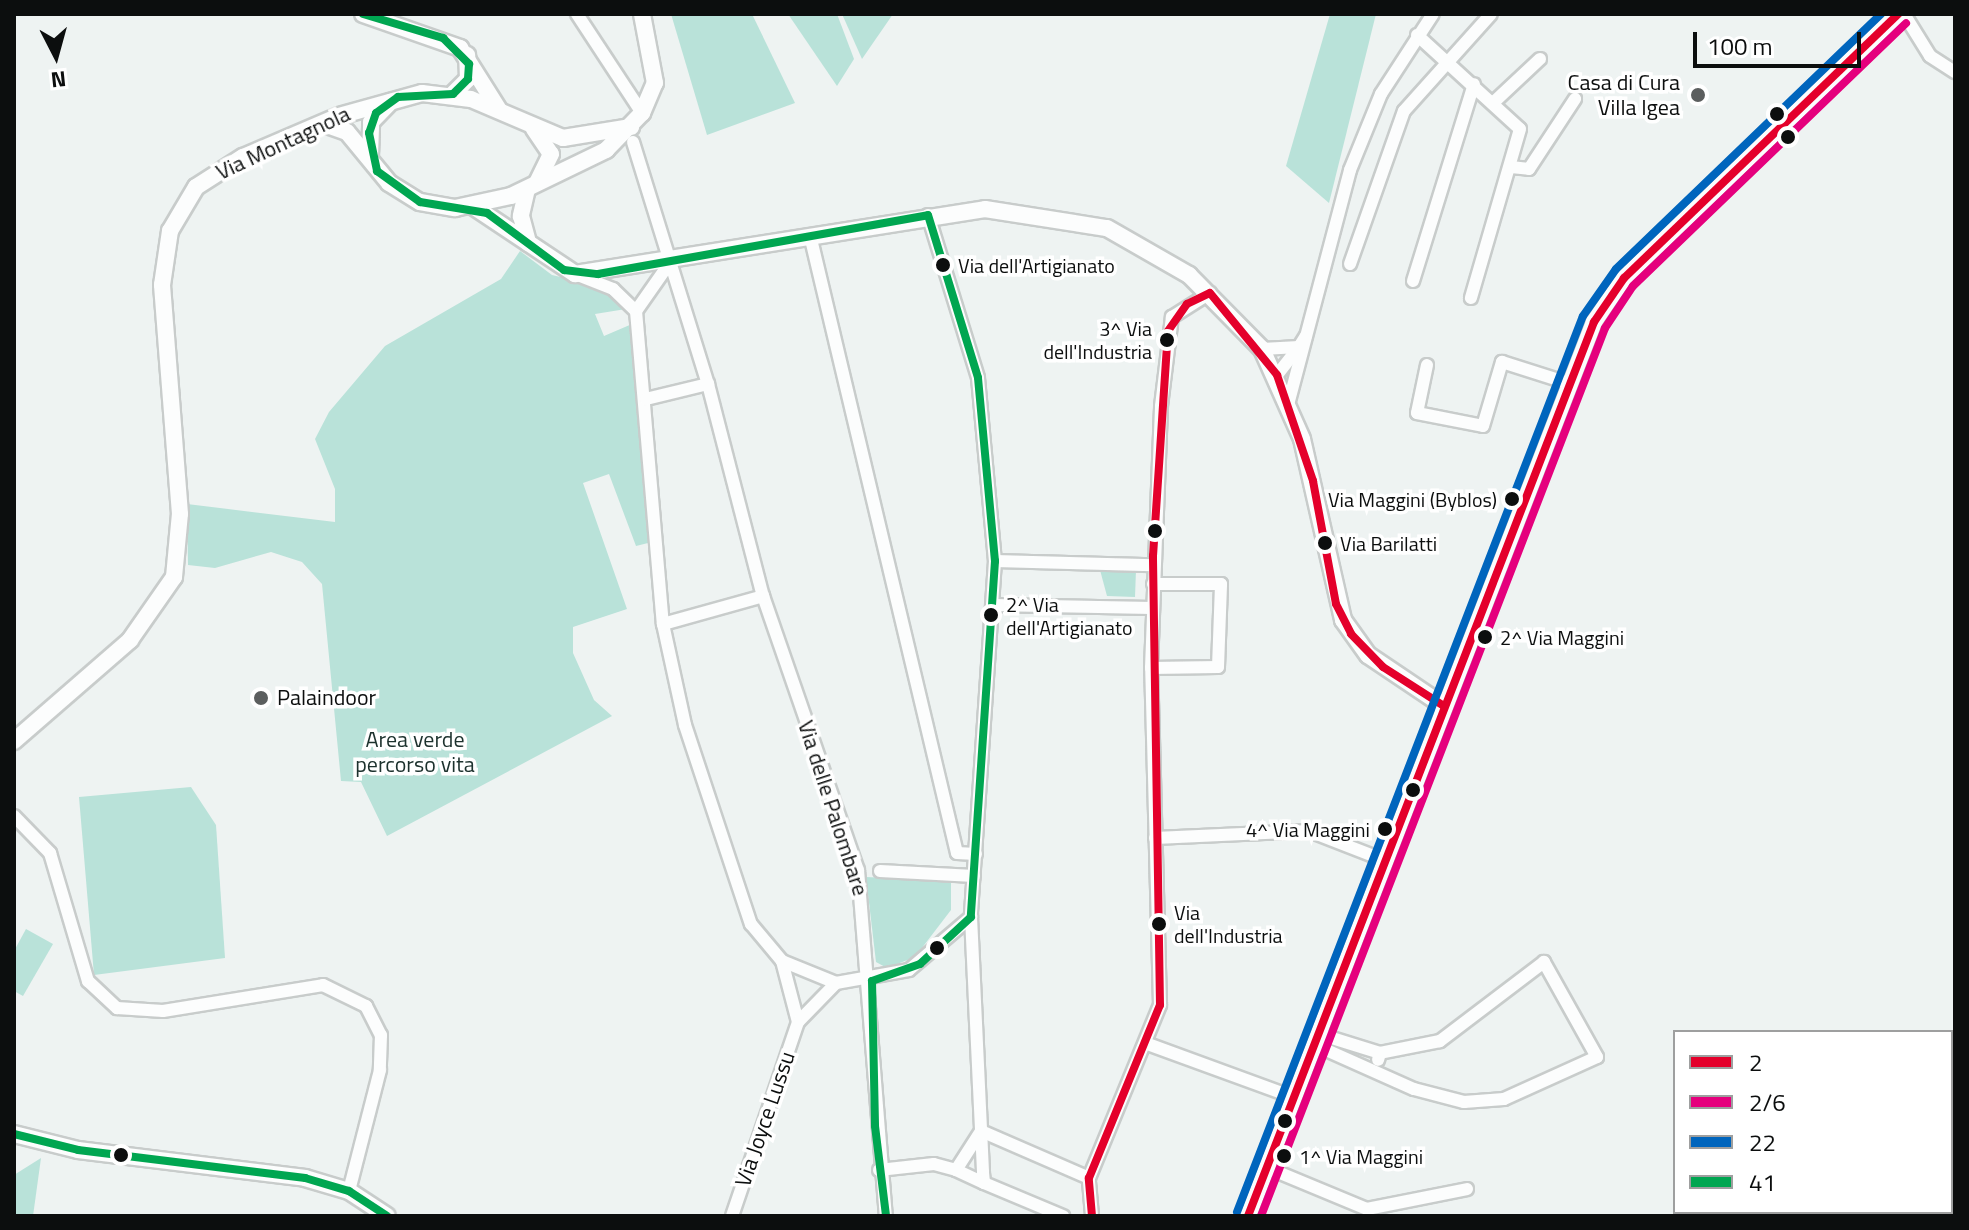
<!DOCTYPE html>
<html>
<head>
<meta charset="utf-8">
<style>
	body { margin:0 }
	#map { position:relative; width:1969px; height:1230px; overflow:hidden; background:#eef3f2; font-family:"Titillium Web",sans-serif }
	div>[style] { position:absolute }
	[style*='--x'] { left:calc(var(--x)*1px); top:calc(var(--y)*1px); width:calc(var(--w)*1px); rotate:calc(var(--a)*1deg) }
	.green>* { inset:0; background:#b9e2d9 }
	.roads { filter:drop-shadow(2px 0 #c8cccb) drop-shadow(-2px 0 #c8cccb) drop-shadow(0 2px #c8cccb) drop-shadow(0 -2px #c8cccb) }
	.street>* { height:12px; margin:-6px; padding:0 6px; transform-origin:6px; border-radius:6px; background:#fcfdfd }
	.secondary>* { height:16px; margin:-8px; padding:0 8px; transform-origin:8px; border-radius:8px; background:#fcfdfd }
	.bus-1>* { height:8px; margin:-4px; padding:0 4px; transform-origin:4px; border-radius:4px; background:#e4002b }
	.bus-2>* { height:8px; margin:-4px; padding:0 4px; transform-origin:4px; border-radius:4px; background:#e5007d }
	.bus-3>* { height:8px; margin:-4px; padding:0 4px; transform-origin:4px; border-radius:4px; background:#0065bd }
	.bus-4>* { height:8px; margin:-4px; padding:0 4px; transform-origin:4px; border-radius:4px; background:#00a651 }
	.dots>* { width:22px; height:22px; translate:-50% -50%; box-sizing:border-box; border:4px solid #fff; border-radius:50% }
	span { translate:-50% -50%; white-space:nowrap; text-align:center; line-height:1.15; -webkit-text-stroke:7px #fff; paint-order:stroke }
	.bus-label { font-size:20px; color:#0c0e0e }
	.left { translate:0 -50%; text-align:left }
	.right { translate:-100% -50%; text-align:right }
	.poi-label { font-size:22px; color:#0c0e0e }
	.street-label { font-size:22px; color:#0c0e0e }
	.park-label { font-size:22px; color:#1c312d }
	.frame { position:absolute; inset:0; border:16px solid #0c0e0e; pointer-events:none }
	.legend { position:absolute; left:1673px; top:1030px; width:280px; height:184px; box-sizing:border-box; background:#fff; border:2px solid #9e9f9f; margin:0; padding:10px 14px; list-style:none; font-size:24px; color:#0c0e0e }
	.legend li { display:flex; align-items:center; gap:16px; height:40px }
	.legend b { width:40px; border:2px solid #9e9f9f }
	.north { position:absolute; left:16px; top:16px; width:80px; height:80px; -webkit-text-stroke:6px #fff; paint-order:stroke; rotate:174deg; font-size:22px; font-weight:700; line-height:32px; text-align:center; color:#0c0e0e }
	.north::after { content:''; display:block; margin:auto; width:28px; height:36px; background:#0c0e0e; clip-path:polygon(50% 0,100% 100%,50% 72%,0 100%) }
	.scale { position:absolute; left:1693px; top:32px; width:168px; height:36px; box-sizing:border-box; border:4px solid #0c0e0e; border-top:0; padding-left:10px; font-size:24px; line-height:28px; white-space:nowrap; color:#0c0e0e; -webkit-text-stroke:6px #fff; paint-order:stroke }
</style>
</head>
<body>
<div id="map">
	<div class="green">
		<i style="clip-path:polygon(671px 14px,752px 14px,795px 103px,707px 135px)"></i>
		<i style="clip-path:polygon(788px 14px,837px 14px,854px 59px,837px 86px)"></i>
		<i style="clip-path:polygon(842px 14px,893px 14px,862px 59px)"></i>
		<i style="clip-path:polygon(1330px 14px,1376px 14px,1329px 203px,1286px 166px)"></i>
		<i style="clip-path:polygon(520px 251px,552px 275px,594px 285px,619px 302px,626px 309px,595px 314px,604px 336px,632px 324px,648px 543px,636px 546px,609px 474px,583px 483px,627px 609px,573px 627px,573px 653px,594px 700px,612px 716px,387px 836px,361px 782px,341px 781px,322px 584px,302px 562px,271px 552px,215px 568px,188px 565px,187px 504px,335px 522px,335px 489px,315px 439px,329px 412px,385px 346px,501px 279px)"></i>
		<i style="clip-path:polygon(1100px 570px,1136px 570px,1135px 597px,1107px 596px)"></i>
		<i style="clip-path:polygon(191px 787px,216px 825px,225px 958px,94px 975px,79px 797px)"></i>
		<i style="clip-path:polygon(866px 877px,951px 881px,951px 910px,915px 957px,887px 968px,876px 962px)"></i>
		<i style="clip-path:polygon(26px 929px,53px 944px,23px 996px,14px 991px,14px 951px)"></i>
		<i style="clip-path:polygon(41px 1158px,33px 1216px,14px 1216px,14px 1175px)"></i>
	</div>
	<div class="roads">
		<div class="street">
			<i style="--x:577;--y:14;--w:118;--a:56.7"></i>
			<i style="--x:1904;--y:14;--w:49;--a:58.2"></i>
			<i style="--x:1930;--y:56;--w:30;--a:33"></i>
			<i style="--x:1417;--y:35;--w:139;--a:42.4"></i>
			<i style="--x:1520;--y:129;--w:176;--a:106.2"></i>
			<i style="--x:1494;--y:102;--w:63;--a:-43.1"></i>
			<i style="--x:633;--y:142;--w:253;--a:72.8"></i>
			<i style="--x:708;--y:384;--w:219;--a:75.5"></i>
			<i style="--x:763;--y:596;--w:290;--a:70.9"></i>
			<i style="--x:858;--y:870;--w:347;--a:85.4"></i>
			<i style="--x:1511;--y:167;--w:18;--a:6"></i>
			<i style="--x:1529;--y:169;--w:84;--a:-56.7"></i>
			<i style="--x:928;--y:215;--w:170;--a:72.9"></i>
			<i style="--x:978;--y:378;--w:184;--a:84.7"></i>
			<i style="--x:995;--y:561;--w:357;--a:93.9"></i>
			<i style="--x:971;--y:917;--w:256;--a:87.3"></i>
			<i style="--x:983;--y:1173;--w:10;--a:84"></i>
			<i style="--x:984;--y:1183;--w:86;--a:22.7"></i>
			<i style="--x:810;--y:235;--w:635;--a:76.62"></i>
			<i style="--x:957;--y:853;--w:19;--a:3"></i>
			<i style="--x:671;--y:261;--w:61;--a:125"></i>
			<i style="--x:636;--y:311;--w:314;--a:85.1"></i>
			<i style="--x:663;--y:624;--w:103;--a:77.7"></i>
			<i style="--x:685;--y:725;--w:210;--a:71.7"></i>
			<i style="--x:751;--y:924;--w:48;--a:50"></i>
			<i style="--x:782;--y:961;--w:58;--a:22.2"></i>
			<i style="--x:836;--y:983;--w:74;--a:-10.1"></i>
			<i style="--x:909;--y:970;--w:82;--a:-40.5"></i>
			<i style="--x:1350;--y:264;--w:162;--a:-70.6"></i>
			<i style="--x:1404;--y:111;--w:130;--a:-48.1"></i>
			<i style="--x:575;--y:274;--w:41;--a:21.5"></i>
			<i style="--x:613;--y:289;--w:32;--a:44"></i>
			<i style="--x:1413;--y:281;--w:206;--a:-72.8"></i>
			<i style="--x:1262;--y:349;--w:37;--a:-3"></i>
			<i style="--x:1299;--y:347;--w:13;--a:-58"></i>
			<i style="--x:1427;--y:365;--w:49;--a:101.8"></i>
			<i style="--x:1417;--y:413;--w:67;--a:11.1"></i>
			<i style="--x:1483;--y:426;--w:67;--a:-73.5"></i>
			<i style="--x:1502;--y:362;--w:66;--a:17.6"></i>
			<i style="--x:1277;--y:375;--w:36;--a:-52"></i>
			<i style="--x:646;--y:399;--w:64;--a:-13.6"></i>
			<i style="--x:1289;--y:401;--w:239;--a:-75.2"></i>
			<i style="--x:1350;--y:170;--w:82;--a:-67.8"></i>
			<i style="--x:1381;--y:94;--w:95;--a:-57"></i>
			<i style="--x:995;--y:561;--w:158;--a:1.5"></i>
			<i style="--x:992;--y:605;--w:160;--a:1.1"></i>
			<i style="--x:663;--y:624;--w:104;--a:-15.6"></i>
			<i style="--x:1151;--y:668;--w:67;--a:-0.9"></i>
			<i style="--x:1218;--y:667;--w:83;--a:-87.9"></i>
			<i style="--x:1221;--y:584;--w:68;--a:180"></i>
			<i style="--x:14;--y:816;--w:52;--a:45.8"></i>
			<i style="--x:50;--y:853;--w:134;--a:73.5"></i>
			<i style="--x:88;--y:981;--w:40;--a:43"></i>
			<i style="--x:117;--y:1008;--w:46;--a:3.7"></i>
			<i style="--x:163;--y:1011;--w:162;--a:-9.2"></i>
			<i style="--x:323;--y:985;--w:48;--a:26"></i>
			<i style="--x:366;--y:1006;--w:33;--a:63"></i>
			<i style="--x:381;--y:1035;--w:35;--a:92"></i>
			<i style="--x:380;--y:1070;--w:125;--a:104.4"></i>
			<i style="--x:1155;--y:838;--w:154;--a:-2.6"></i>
			<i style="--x:1309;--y:831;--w:80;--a:21.1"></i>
			<i style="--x:880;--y:871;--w:94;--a:3"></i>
			<i style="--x:782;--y:961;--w:63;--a:75.3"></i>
			<i style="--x:1319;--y:1034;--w:64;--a:17.3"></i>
			<i style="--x:1380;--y:1053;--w:7;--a:106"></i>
			<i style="--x:1145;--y:1043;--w:160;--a:20.1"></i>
			<i style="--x:1315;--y:1045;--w:108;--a:24"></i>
			<i style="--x:1414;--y:1089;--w:52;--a:14.6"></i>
			<i style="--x:1464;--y:1102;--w:40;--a:-4.3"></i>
			<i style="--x:1504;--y:1099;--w:102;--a:-24.3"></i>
			<i style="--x:1597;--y:1057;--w:109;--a:-119.2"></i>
			<i style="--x:1544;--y:962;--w:131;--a:142.8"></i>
			<i style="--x:1440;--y:1041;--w:61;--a:168.7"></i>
			<i style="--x:1268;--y:1168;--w:107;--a:22.5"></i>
			<i style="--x:1367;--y:1209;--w:102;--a:-11.3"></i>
			<i style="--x:879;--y:1170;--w:55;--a:-6.2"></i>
			<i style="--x:934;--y:1164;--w:23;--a:15"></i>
			<i style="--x:956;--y:1170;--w:46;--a:-57.3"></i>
			<i style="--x:981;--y:1131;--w:118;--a:23.5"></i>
			<i style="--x:956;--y:1170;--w:31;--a:25"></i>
			<i style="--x:732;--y:1216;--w:205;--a:-71.2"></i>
			<i style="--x:798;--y:1022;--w:54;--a:-45.7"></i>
			<i style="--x:1092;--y:1216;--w:38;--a:-95"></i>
			<i style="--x:1089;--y:1178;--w:187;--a:-67.7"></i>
			<i style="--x:1160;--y:1005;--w:337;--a:-91.5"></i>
			<i style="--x:1151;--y:668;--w:262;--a:-87.8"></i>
			<i style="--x:1161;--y:406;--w:90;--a:-83"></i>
			<i style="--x:1172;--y:317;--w:45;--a:-32.3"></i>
		</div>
		<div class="secondary">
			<i style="--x:363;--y:14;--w:103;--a:19.3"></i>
			<i style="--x:460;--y:48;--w:73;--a:57.8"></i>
			<i style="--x:453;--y:94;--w:21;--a:-45"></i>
			<i style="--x:468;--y:79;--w:24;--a:-92"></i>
			<i style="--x:324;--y:124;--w:24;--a:19"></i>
			<i style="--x:347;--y:132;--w:66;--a:50.5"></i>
			<i style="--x:389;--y:183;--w:36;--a:32"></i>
			<i style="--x:420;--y:202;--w:36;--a:10"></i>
			<i style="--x:455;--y:208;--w:57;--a:-12.1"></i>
			<i style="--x:511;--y:196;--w:106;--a:-25.8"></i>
			<i style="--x:606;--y:150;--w:52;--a:-45.8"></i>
			<i style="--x:642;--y:113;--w:33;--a:-67"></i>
			<i style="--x:655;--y:83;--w:70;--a:-100.7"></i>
			<i style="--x:534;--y:129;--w:30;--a:56"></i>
			<i style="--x:551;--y:154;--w:32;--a:116"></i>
			<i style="--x:370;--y:156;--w:34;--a:-88"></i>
			<i style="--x:371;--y:122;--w:28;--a:-46"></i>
			<i style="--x:527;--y:189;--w:28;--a:103"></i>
			<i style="--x:521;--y:216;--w:28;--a:75"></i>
			<i style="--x:473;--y:206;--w:123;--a:33.7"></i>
			<i style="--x:575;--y:274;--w:415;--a:-9"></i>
			<i style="--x:985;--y:209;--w:123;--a:8.9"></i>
			<i style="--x:1107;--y:228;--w:95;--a:29.8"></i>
			<i style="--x:1189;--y:275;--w:104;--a:45.4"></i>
			<i style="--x:1262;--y:349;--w:98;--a:66"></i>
			<i style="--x:1302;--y:439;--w:186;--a:77.2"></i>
			<i style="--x:1343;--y:620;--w:43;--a:54.5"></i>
			<i style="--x:1368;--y:655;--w:92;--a:33.9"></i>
			<i style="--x:14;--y:741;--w:154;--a:-41"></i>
			<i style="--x:130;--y:640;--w:77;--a:-55.1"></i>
			<i style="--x:174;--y:577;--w:63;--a:-84.6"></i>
			<i style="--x:180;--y:514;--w:230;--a:-94.5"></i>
			<i style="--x:162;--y:285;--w:55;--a:-81.6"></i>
			<i style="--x:170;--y:231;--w:51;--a:-59.4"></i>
			<i style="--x:196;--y:187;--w:56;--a:-32.6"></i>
			<i style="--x:243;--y:157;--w:104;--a:-23.1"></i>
			<i style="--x:339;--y:116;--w:86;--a:-15.5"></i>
			<i style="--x:422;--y:93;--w:49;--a:7"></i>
			<i style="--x:471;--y:99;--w:100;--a:23"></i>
			<i style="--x:563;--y:138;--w:69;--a:-9.2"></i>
			<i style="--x:14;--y:1134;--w:66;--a:14"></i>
			<i style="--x:78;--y:1150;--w:229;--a:7"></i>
			<i style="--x:305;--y:1178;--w:46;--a:16.5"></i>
			<i style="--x:349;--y:1191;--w:45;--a:33.3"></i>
			<i style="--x:1248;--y:1216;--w:959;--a:-68.84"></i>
			<i style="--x:1594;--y:322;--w:53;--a:-55.7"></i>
			<i style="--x:1624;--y:278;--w:380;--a:-43.9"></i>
		</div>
	</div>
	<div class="bus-1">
		<i style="--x:1092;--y:1216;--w:38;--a:-95"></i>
		<i style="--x:1089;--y:1178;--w:187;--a:-67.7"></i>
		<i style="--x:1160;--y:1005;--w:449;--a:-90.9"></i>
		<i style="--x:1153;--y:556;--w:225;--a:-86.2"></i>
		<i style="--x:1168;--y:331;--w:33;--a:-55"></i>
		<i style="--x:1187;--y:304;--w:25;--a:-26"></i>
		<i style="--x:1210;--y:293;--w:106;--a:50.7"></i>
		<i style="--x:1277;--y:375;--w:112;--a:71.2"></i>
		<i style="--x:1313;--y:481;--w:125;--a:79.4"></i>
		<i style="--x:1336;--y:604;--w:34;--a:63"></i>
		<i style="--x:1351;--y:634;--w:46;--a:45.9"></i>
		<i style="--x:1383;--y:667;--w:72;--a:32.6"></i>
		<i style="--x:1248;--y:1216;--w:959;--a:-68.84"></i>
		<i style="--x:1594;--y:322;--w:53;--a:-55.7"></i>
		<i style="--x:1624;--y:278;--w:380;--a:-43.9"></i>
	</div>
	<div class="bus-2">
		<i style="--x:1261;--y:1216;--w:952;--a:-68.82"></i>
		<i style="--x:1605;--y:328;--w:50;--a:-56.3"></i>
		<i style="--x:1633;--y:286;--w:379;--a:-43.9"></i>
	</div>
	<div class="bus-3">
		<i style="--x:1237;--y:1212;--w:960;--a:-68.89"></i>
		<i style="--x:1583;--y:316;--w:57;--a:-54.9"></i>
		<i style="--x:1616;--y:269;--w:368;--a:-43.9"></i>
	</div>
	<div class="bus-4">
		<i style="--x:363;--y:14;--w:84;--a:16.7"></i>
		<i style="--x:443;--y:38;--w:37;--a:45"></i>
		<i style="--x:469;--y:64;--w:15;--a:94"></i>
		<i style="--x:468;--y:79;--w:21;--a:135"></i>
		<i style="--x:453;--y:94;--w:55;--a:176.9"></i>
		<i style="--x:398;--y:97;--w:27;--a:144"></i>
		<i style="--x:376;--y:113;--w:21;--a:109"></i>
		<i style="--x:369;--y:133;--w:39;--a:78"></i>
		<i style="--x:377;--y:171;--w:53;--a:35.8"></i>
		<i style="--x:420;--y:202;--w:68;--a:9.3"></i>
		<i style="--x:487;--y:213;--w:96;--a:36.5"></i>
		<i style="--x:564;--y:270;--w:34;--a:7"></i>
		<i style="--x:598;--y:274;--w:335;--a:-10.1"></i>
		<i style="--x:928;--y:215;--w:170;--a:72.9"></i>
		<i style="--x:978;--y:378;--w:184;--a:84.7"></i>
		<i style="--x:995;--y:561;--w:357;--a:93.9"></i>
		<i style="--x:971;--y:917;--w:69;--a:137.3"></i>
		<i style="--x:920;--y:964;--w:51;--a:160.5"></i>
		<i style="--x:872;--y:981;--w:145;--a:88.8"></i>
		<i style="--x:875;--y:1126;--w:91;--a:83"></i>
		<i style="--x:14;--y:1134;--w:66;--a:14"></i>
		<i style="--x:78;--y:1150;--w:229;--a:7"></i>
		<i style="--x:305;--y:1178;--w:46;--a:16.5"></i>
		<i style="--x:349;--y:1191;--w:45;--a:33.3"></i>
	</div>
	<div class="dots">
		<i style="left:1698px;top:95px;background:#5b5e5e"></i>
		<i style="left:1777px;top:114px;background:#0c0e0e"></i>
		<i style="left:1788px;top:137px;background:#0c0e0e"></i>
		<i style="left:943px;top:265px;background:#0c0e0e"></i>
		<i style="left:1167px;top:340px;background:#0c0e0e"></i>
		<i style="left:1512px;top:499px;background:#0c0e0e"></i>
		<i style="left:1155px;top:531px;background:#0c0e0e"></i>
		<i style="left:1325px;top:543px;background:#0c0e0e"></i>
		<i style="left:991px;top:615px;background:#0c0e0e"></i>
		<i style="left:1485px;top:637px;background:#0c0e0e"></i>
		<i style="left:261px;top:698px;background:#5b5e5e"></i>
		<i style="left:1413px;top:790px;background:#0c0e0e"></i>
		<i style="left:1385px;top:829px;background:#0c0e0e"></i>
		<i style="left:1159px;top:924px;background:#0c0e0e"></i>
		<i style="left:937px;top:948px;background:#0c0e0e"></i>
		<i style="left:1285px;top:1121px;background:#0c0e0e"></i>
		<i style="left:121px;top:1155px;background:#0c0e0e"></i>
		<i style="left:1284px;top:1156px;background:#0c0e0e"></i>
	</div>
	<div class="bus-label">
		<span class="left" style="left:958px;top:265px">Via dell'Artigianato</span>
		<span class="right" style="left:1152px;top:340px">3^ Via<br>dell'Industria</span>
		<span class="right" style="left:1497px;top:499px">Via Maggini (Byblos)</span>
		<span class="left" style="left:1340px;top:543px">Via Barilatti</span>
		<span class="left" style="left:1006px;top:616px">2^ Via<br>dell'Artigianato</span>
		<span class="left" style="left:1500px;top:637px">2^ Via Maggini</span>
		<span class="right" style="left:1370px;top:829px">4^ Via Maggini</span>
		<span class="left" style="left:1174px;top:924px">Via<br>dell'Industria</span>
		<span class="left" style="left:1299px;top:1156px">1^ Via Maggini</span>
	</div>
	<div class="poi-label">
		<span class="right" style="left:1680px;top:95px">Casa di Cura<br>Villa Igea</span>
		<span class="left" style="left:277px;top:698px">Palaindoor</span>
	</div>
	<div class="street-label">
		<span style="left:283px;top:143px;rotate:-25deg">Via Montagnola</span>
		<span style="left:833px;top:808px;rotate:72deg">Via delle Palombare</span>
		<span style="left:765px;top:1119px;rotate:-71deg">Via Joyce Lussu</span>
	</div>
	<div class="park-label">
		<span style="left:415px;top:752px">Area verde<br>percorso vita</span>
	</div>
	<div class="frame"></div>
	<ul class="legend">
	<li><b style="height:10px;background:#e4002b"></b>2</li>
	<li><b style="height:10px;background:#e5007d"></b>2/6</li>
	<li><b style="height:10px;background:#0065bd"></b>22</li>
	<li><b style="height:10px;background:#00a651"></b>41</li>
	</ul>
	<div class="north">N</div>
	<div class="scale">100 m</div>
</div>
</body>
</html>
